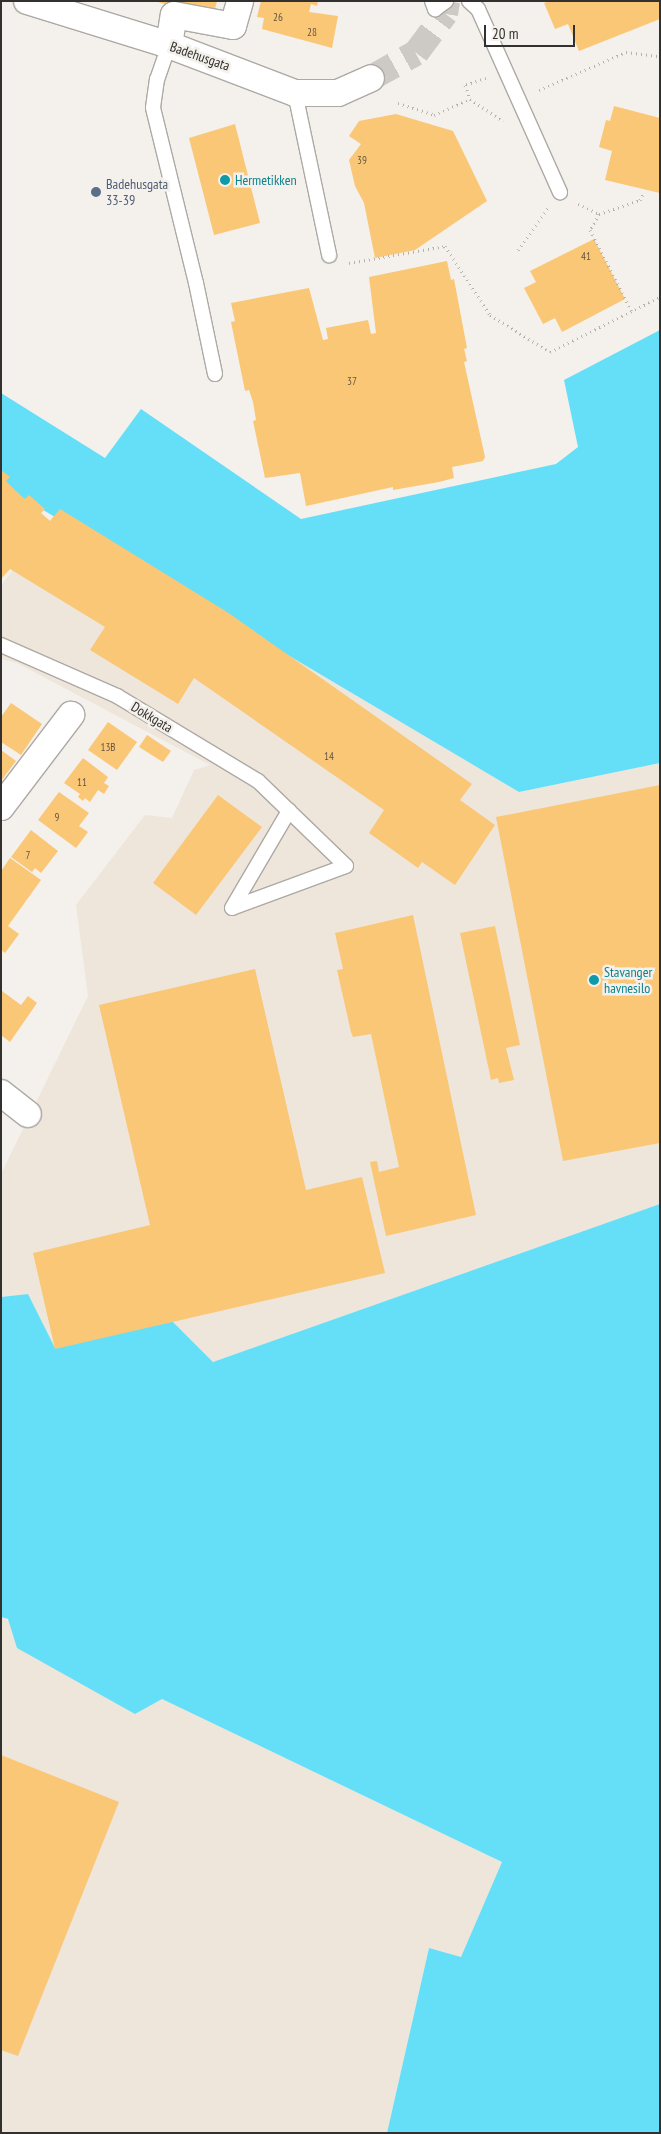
<!DOCTYPE html>
<html>
<head>
<meta charset="utf-8">
<style>
	body { margin:0 }
	#map { position:relative; width:661px; height:2134px; overflow:hidden; background:#f4f0eb; font-family:"PT Sans Narrow",sans-serif }
	div>[style] { position:absolute }
	[style*='--x'] { left:calc(var(--x)*1px); top:calc(var(--y)*1px); width:calc(var(--w)*1px); rotate:calc(var(--a)*1deg) }
	.built>* { inset:0; background:#eee6da }
	.water>* { inset:0; background:#65dff8 }
	.building>* { inset:0; background:#fac777 }
	.street-tunnel>* { height:26px; margin-top:-13px; transform-origin:0; background:repeating-linear-gradient(90deg,#cdcac5 0 26px,transparent 0 39px) }
	.path>* { height:3px; margin-top:-1.5px; transform-origin:0; background:repeating-linear-gradient(90deg,#b5b1ad 0 1px,transparent 0 5px) }
	.roads { filter:drop-shadow(1px 0 #ada9a4) drop-shadow(-1px 0 #ada9a4) drop-shadow(0 1px #ada9a4) drop-shadow(0 -1px #ada9a4) }
	.lane>* { height:14px; margin:-7px; padding:0 7px; transform-origin:7px; border-radius:7px; background:#fff }
	.street>* { height:26px; margin:-13px; padding:0 13px; transform-origin:13px; border-radius:13px; background:#fff }
	.dots>* { width:14px; height:14px; translate:-50% -50%; box-sizing:border-box; border:2px solid #f4f0eb; border-radius:50% }
	span { translate:-50% -50%; white-space:nowrap; text-align:center; line-height:1.15; -webkit-text-stroke:5px #f4f0eb; paint-order:stroke }
	.number-label { font-size:11px; color:#655641 }
	.number-label span { -webkit-text-stroke-width:0 }
	.street-label { font-size:14px; color:#33312f }
	.culture-label { font-size:14px; color:#0d838f }
	.left { translate:0 -50%; text-align:left }
	.service-label { font-size:14px; color:#4e5e75 }
	.frame { position:absolute; inset:0; border:2px solid #33312f; pointer-events:none }
	.scale { position:absolute; left:484px; top:25px; width:91px; height:22px; box-sizing:border-box; border:2px solid #33312f; border-top:0; padding-left:6px; font-size:15px; line-height:18px; white-space:nowrap; color:#33312f; -webkit-text-stroke:4px #f4f0eb; paint-order:stroke }
</style>
</head>
<body>
<div id="map">
	<div class="built">
		<i style="clip-path:polygon(53px 516px,519px 792px,660px 763px,660px 1204px,213px 1362px,172px 1321px,55px 1349px,28px 1294px,1px 1297px,1px 1174px,88px 996px,76px 905px,145px 815px,172px 818px,194px 770px,210px 765px,17px 663px,1px 659px,1px 586px)"></i>
		<i style="clip-path:polygon(1px 1617px,162px 1699px,502px 1862px,461px 1957px,429px 1948px,387px 2133px,1px 2133px)"></i>
	</div>
	<div class="water">
		<i style="clip-path:polygon(660px 330px,660px 763px,519px 792px,1px 485px,1px 393px,105px 458px,141px 409px,301px 519px,556px 464px,578px 447px,564px 380px)"></i>
		<i style="clip-path:polygon(660px 1204px,660px 2133px,387px 2133px,429px 1948px,461px 1957px,502px 1862px,162px 1699px,135px 1714px,17px 1648px,8px 1619px,1px 1617px,1px 1297px,28px 1294px,55px 1348px,172px 1321px,213px 1362px)"></i>
	</div>
	<div class="building">
		<i style="clip-path:polygon(154px 1px,217px 1px,213px 17px)"></i>
		<i style="clip-path:polygon(261px 1px,318px 1px,317px 6px,311px 4px,309px 12px,338px 16px,332px 48px,262px 29px,264px 18px,257px 17px)"></i>
		<i style="clip-path:polygon(549px 1px,660px 1px,660px 19px,579px 51px,568px 24px,555px 29px,544px 3px)"></i>
		<i style="clip-path:polygon(614px 106px,660px 118px,660px 193px,605px 180px,612px 151px,599px 147px,606px 120px,610px 121px)"></i>
		<i style="clip-path:polygon(396px 114px,453px 131px,487px 201px,415px 250px,375px 258px,364px 203px,355px 186px,349px 160px,361px 144px,349px 136px,359px 121px)"></i>
		<i style="clip-path:polygon(235px 124px,260px 223px,214px 235px,189px 138px)"></i>
		<i style="clip-path:polygon(594px 239px,625px 299px,562px 332px,555px 318px,543px 324px,524px 288px,536px 282px,530px 271px)"></i>
		<i style="clip-path:polygon(447px 261px,451px 280px,454px 279px,467px 348px,464px 349px,467px 361px,464px 362px,485px 457px,483px 461px,452px 467px,454px 478px,439px 482px,393px 490px,393px 487px,306px 506px,300px 473px,265px 478px,253px 421px,256px 420px,253px 402px,249px 390px,245px 391px,231px 322px,235px 321px,231px 303px,309px 288px,323px 340px,328px 339px,326px 328px,368px 320px,371px 334px,376px 333px,369px 277px)"></i>
		<i style="clip-path:polygon(1px 470px,10px 477px,6px 481px,15px 490px,25px 499px,29px 495px,45px 509px,41px 513px,50px 521px,60px 509px,227px 612px,472px 784px,460px 800px,495px 825px,455px 885px,422px 862px,418px 868px,369px 833px,384px 810px,194px 678px,178px 704px,90px 650px,105px 627px,10px 569px,1px 579px)"></i>
		<i style="clip-path:polygon(11px 703px,42px 724px,21px 755px,1px 742px,1px 717px)"></i>
		<i style="clip-path:polygon(108px 722px,137px 742px,117px 770px,88px 750px)"></i>
		<i style="clip-path:polygon(147px 735px,171px 751px,163px 762px,139px 747px)"></i>
		<i style="clip-path:polygon(1px 750px,16px 761px,1px 781px)"></i>
		<i style="clip-path:polygon(83px 758px,108px 777px,104px 783px,109px 786px,104px 794px,98px 790px,90px 802px,85px 798px,83px 801px,78px 797px,80px 794px,64px 783px)"></i>
		<i style="clip-path:polygon(660px 785px,660px 1143px,563px 1161px,496px 817px)"></i>
		<i style="clip-path:polygon(59px 792px,89px 813px,79px 826px,88px 832px,76px 848px,38px 820px)"></i>
		<i style="clip-path:polygon(218px 795px,262px 827px,196px 915px,153px 883px)"></i>
		<i style="clip-path:polygon(31px 830px,58px 851px,41px 873px,35px 868px,32px 872px,11px 857px)"></i>
		<i style="clip-path:polygon(10px 858px,41px 880px,8px 926px,19px 934px,5px 953px,1px 950px,1px 871px)"></i>
		<i style="clip-path:polygon(413px 915px,476px 1215px,386px 1236px,370px 1162px,377px 1161px,379px 1172px,399px 1167px,371px 1034px,353px 1037px,351px 1032px,337px 970px,343px 969px,335px 933px)"></i>
		<i style="clip-path:polygon(495px 926px,520px 1045px,506px 1048px,514px 1080px,499px 1083px,498px 1078px,491px 1080px,460px 933px)"></i>
		<i style="clip-path:polygon(255px 969px,306px 1190px,362px 1177px,385px 1273px,55px 1349px,33px 1253px,150px 1225px,99px 1005px)"></i>
		<i style="clip-path:polygon(2px 991px,21px 1005px,28px 996px,37px 1003px,10px 1042px,1px 1035px)"></i>
		<i style="clip-path:polygon(1px 1755px,119px 1802px,18px 2056px,1px 2050px)"></i>
	</div>
	<div class="street-tunnel">
		<i style="--x:371;--y:78;--w:51;--a:-29.1"></i>
		<i style="--x:416;--y:53;--w:49;--a:-53.4"></i>
		<i style="--x:445;--y:14;--w:13;--a:-81"></i>
	</div>
	<div class="path">
		<i style="--x:486;--y:78;--w:22;--a:162"></i>
		<i style="--x:465;--y:85;--w:15;--a:70"></i>
		<i style="--x:470;--y:99;--w:40;--a:34"></i>
		<i style="--x:539;--y:90;--w:95;--a:-23.6"></i>
		<i style="--x:626;--y:52;--w:34;--a:7"></i>
		<i style="--x:398;--y:103;--w:38;--a:18"></i>
		<i style="--x:434;--y:115;--w:39;--a:-24"></i>
		<i style="--x:578;--y:204;--w:23;--a:25"></i>
		<i style="--x:599;--y:214;--w:18;--a:119"></i>
		<i style="--x:590;--y:230;--w:92;--a:62.9"></i>
		<i style="--x:599;--y:214;--w:43;--a:-18.9"></i>
		<i style="--x:640;--y:200;--w:7;--a:-63"></i>
		<i style="--x:518;--y:250;--w:52;--a:-54.5"></i>
		<i style="--x:349;--y:263;--w:97;--a:-10"></i>
		<i style="--x:445;--y:246;--w:82;--a:56.9"></i>
		<i style="--x:490;--y:315;--w:70;--a:31.7"></i>
		<i style="--x:550;--y:352;--w:123;--a:-26.6"></i>
	</div>
	<div class="roads">
		<div class="lane">
			<i style="--x:432;--y:1;--w:9;--a:69"></i>
			<i style="--x:435;--y:9;--w:14;--a:-36"></i>
			<i style="--x:469;--y:1;--w:12;--a:42"></i>
			<i style="--x:478;--y:9;--w:201;--a:65.9"></i>
			<i style="--x:169;--y:45;--w:36;--a:109"></i>
			<i style="--x:157;--y:79;--w:29;--a:98"></i>
			<i style="--x:153;--y:108;--w:180;--a:76.2"></i>
			<i style="--x:196;--y:283;--w:93;--a:78.2"></i>
			<i style="--x:295;--y:93;--w:166;--a:78.1"></i>
			<i style="--x:1;--y:645;--w:127;--a:23.7"></i>
			<i style="--x:117;--y:696;--w:165;--a:31.1"></i>
			<i style="--x:258;--y:781;--w:122;--a:44"></i>
			<i style="--x:346;--y:866;--w:121;--a:159.8"></i>
			<i style="--x:232;--y:908;--w:113;--a:-59.6"></i>
		</div>
		<div class="street">
			<i style="--x:27;--y:1;--w:149;--a:17.2"></i>
			<i style="--x:169;--y:45;--w:135;--a:20.9"></i>
			<i style="--x:295;--y:93;--w:43;--a:0"></i>
			<i style="--x:338;--y:93;--w:36;--a:-24"></i>
			<i style="--x:169;--y:45;--w:30;--a:-81"></i>
			<i style="--x:174;--y:15;--w:60;--a:10.6"></i>
			<i style="--x:233;--y:26;--w:26;--a:-74"></i>
			<i style="--x:1;--y:807;--w:116;--a:-52.7"></i>
			<i style="--x:1;--y:1093;--w:34;--a:38"></i>
		</div>
	</div>
	<div class="dots">
		<i style="left:225px;top:180px;background:#0f9aa8"></i>
		<i style="left:96px;top:192px;background:#5c6f8a"></i>
		<i style="left:594px;top:980px;background:#0f9aa8"></i>
	</div>
	<div class="number-label">
		<span style="left:278px;top:17px">26</span>
		<span style="left:312px;top:32px">28</span>
		<span style="left:362px;top:160px">39</span>
		<span style="left:586px;top:256px">41</span>
		<span style="left:352px;top:381px">37</span>
		<span style="left:108px;top:747px">13B</span>
		<span style="left:329px;top:756px">14</span>
		<span style="left:82px;top:782px">11</span>
		<span style="left:57px;top:817px">9</span>
		<span style="left:28px;top:855px">7</span>
	</div>
	<div class="street-label">
		<span style="left:200px;top:56px;rotate:19deg">Badehusgata</span>
		<span style="left:152px;top:717px;rotate:31deg">Dokkgata</span>
	</div>
	<div class="culture-label">
		<span class="left" style="left:235px;top:180px">Hermetikken</span>
		<span class="left" style="left:604px;top:980px">Stavanger<br>havnesilo</span>
	</div>
	<div class="service-label">
		<span class="left" style="left:106px;top:192px">Badehusgata<br>33-39</span>
	</div>
	<div class="frame"></div>
	<div class="scale">20 m</div>
</div>
</body>
</html>
